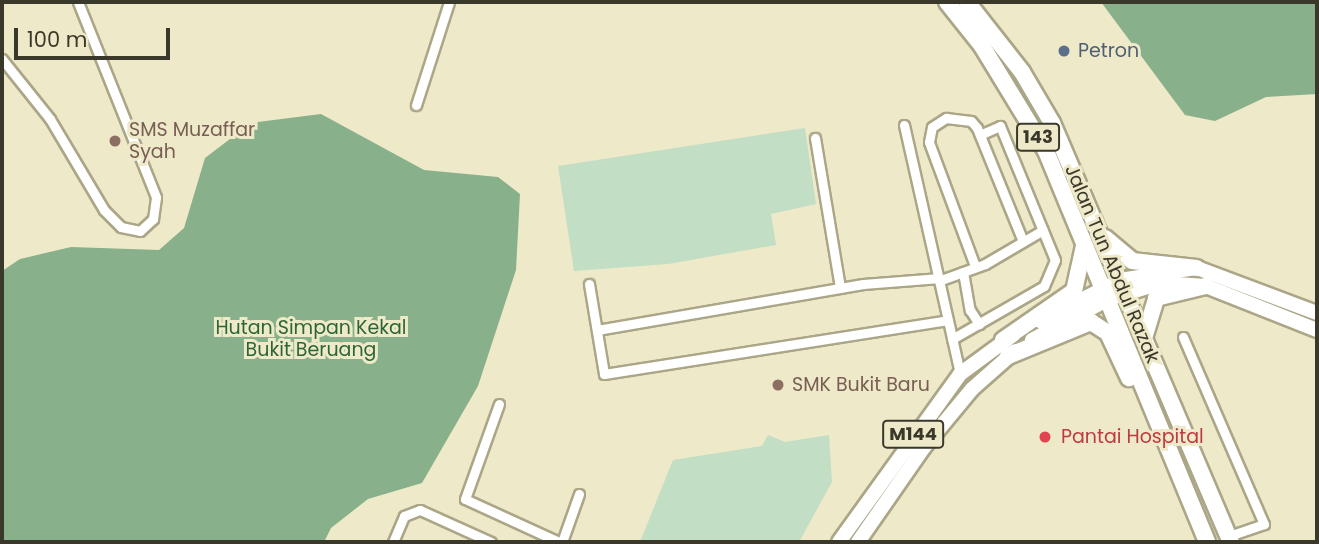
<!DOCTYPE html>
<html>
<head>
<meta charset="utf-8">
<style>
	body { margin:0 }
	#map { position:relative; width:1319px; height:544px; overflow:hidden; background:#eee9c8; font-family:Poppins,sans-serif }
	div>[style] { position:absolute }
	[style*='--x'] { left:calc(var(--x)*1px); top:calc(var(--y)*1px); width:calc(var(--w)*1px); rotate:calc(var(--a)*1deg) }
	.green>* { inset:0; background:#c2dec4 }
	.forest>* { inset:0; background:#88b08b }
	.roads { filter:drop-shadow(2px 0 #aba687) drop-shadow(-2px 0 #aba687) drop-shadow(0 2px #aba687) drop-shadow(0 -2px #aba687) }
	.minor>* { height:9px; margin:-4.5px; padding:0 4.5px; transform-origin:4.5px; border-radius:4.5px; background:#fff }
	.primary>* { height:14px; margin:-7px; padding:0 7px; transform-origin:7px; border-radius:7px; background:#fff }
	.trunk>* { height:16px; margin:-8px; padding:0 8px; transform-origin:8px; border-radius:8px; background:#fff }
	.dots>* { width:19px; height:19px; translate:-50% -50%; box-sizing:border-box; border:4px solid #eee9c8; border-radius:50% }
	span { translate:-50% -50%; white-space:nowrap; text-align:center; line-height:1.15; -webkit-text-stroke:6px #eee9c8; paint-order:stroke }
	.shield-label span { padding:2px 5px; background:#eee9c8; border:2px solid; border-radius:5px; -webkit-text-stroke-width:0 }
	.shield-label { font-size:18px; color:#3a382b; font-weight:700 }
	.service-label { font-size:19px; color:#4e5e75 }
	.left { translate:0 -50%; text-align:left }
	.education-label { font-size:19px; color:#785e54 }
	.street-label { font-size:19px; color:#3a382b }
	.park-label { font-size:19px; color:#2d6636 }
	.health-label { font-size:19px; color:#be3a42 }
	.frame { position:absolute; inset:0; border:4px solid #3a382b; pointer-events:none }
	.scale { position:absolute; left:14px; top:28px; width:156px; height:32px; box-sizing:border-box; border:4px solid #3a382b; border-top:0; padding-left:9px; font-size:21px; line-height:24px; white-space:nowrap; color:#3a382b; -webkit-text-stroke:5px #eee9c8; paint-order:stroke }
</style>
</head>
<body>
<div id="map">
	<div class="green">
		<i style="clip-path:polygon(805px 128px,816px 204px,771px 214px,776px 245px,668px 264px,574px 271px,558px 166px)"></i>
		<i style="clip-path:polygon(768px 435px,785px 442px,829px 435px,832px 482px,799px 542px,640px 542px,673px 460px,762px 446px)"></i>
	</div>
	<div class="forest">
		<i style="clip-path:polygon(1101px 2px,1317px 2px,1317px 94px,1266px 97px,1215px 121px,1185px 115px)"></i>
		<i style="clip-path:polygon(321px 114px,424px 170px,498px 177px,520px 194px,516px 270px,478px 386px,422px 483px,368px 499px,331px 528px,324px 542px,2px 542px,2px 271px,20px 259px,71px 247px,159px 250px,184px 228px,205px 158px,251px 123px)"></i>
	</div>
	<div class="roads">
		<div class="minor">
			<i style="--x:2;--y:59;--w:77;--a:51.3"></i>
			<i style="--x:50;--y:119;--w:106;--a:59.3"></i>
			<i style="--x:104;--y:210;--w:24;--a:45"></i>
			<i style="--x:121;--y:227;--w:19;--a:12"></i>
			<i style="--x:140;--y:231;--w:18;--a:-43"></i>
			<i style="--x:153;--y:219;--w:22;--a:-82"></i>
			<i style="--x:156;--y:197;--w:210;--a:-111.8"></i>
			<i style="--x:416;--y:105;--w:108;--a:-72.2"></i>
			<i style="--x:904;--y:125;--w:255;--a:77.3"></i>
			<i style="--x:815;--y:138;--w:152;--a:80.5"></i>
			<i style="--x:975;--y:266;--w:132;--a:-110.4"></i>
			<i style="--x:929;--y:142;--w:15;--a:-79"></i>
			<i style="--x:932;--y:127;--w:17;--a:-33"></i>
			<i style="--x:946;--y:118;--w:25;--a:7"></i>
			<i style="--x:971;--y:121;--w:9;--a:49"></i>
			<i style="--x:977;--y:128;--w:120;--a:67.9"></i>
			<i style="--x:963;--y:272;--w:39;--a:80"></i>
			<i style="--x:970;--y:310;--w:17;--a:57"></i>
			<i style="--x:941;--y:280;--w:47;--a:-20"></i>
			<i style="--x:985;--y:264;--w:67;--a:-30.4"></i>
			<i style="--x:589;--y:284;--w:91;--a:80.5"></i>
			<i style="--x:604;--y:374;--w:348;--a:-8.9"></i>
			<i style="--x:597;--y:330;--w:270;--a:-9.8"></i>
			<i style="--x:863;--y:284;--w:77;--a:-4.5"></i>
			<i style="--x:1183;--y:337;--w:204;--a:66.6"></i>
			<i style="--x:1264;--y:524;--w:37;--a:161"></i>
			<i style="--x:952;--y:339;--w:106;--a:-29.9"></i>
			<i style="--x:1044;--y:286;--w:28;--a:-67"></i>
			<i style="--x:1055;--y:260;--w:145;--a:-112.3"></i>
			<i style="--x:1000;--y:126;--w:22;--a:156"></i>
			<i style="--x:499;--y:404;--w:101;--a:109.7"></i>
			<i style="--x:465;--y:499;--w:103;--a:24.6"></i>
			<i style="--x:393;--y:542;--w:28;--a:-67"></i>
			<i style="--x:404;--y:516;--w:17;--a:-21"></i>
			<i style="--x:420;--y:510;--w:78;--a:24.3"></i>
			<i style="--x:562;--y:542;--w:51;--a:-70.5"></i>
		</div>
		<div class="primary">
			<i style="--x:1040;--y:321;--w:90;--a:-27.1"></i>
			<i style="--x:1120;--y:280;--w:78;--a:-8.9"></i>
			<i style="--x:1197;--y:268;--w:128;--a:20.6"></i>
			<i style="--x:1032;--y:340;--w:86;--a:-28.3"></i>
			<i style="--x:1108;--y:299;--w:55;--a:-16.8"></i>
			<i style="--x:1161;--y:283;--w:45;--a:3.8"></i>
			<i style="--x:1206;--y:286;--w:119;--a:21.6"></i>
			<i style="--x:839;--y:542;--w:207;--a:-54.2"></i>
			<i style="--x:960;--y:374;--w:66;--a:-36.3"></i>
			<i style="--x:858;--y:542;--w:116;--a:-55.2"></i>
			<i style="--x:924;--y:447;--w:75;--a:-50.4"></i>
			<i style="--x:972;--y:389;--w:57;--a:-41.5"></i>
		</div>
		<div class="trunk">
			<i style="--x:947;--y:2;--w:56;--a:51.5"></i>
			<i style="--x:982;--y:46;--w:123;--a:58.6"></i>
			<i style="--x:1046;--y:151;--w:423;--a:67.6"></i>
			<i style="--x:967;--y:2;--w:89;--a:51.8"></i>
			<i style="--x:1022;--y:72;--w:59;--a:59.5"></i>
			<i style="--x:1052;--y:123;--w:456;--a:66.9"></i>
			<i style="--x:1105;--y:238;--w:35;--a:40"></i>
			<i style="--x:1132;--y:261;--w:65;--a:6.1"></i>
			<i style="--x:1145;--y:335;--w:39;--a:-73"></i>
			<i style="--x:1156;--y:298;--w:51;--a:-13.5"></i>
			<i style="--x:1003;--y:340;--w:86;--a:-34.6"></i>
			<i style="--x:1074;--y:291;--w:46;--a:-77.5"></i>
			<i style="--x:1008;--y:356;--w:90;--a:-22.3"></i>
			<i style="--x:1091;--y:322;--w:20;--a:33"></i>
			<i style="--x:1108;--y:333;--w:50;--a:65"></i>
		</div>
	</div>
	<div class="dots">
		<i style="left:1064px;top:51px;background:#5c6f8a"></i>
		<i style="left:115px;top:141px;background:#8d6e63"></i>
		<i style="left:778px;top:385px;background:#8d6e63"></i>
		<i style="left:1045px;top:437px;background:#e0444e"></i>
	</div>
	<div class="shield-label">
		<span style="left:1038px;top:137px">143</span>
		<span style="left:913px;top:434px">M144</span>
	</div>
	<div class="service-label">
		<span class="left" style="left:1078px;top:51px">Petron</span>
	</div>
	<div class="education-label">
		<span class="left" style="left:129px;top:141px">SMS Muzaffar<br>Syah</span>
		<span class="left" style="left:792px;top:385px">SMK Bukit Baru</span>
	</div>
	<div class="street-label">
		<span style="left:1112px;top:264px;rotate:67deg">Jalan Tun Abdul Razak</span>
	</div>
	<div class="park-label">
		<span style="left:311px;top:339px">Hutan Simpan Kekal<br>Bukit Beruang</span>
	</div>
	<div class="health-label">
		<span class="left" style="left:1061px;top:437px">Pantai Hospital</span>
	</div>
	<div class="frame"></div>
	<div class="scale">100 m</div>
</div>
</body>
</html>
